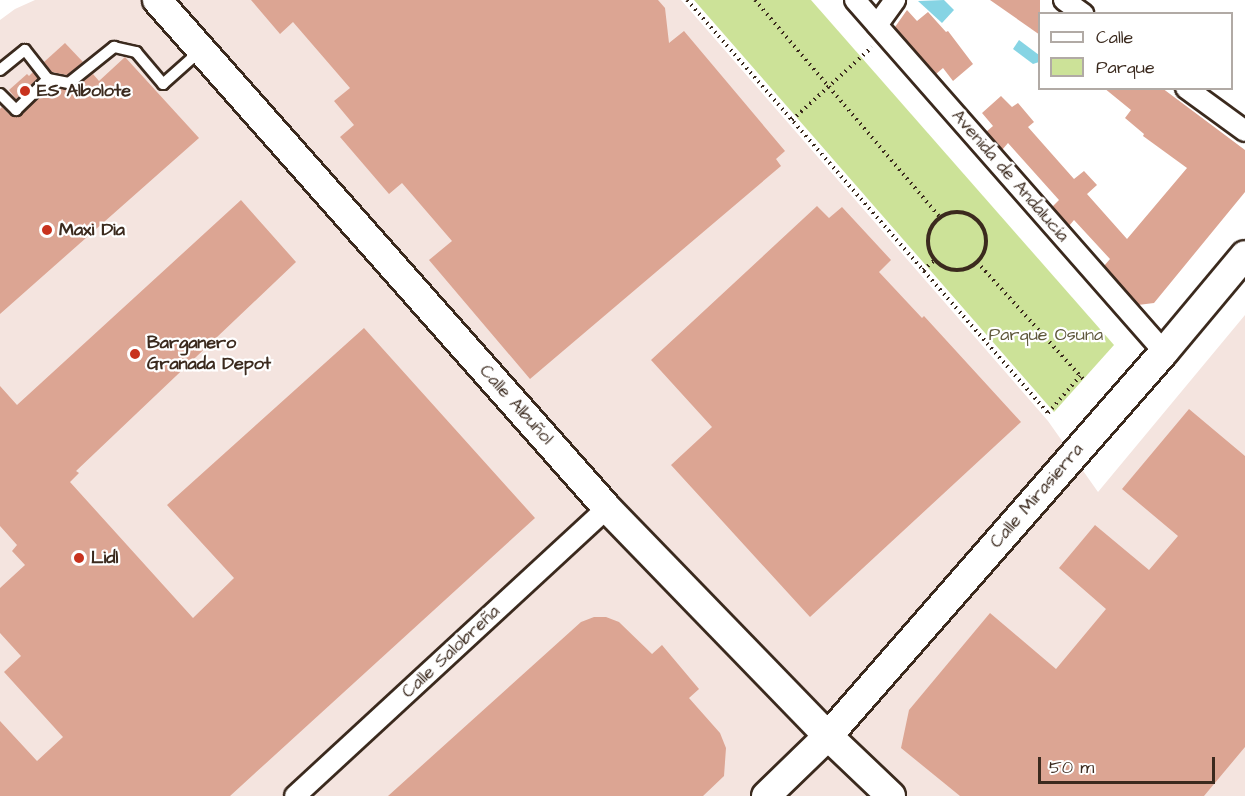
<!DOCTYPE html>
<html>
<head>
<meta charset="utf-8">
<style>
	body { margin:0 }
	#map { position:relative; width:1245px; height:796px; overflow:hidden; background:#fff; font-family:"Architects Daughter",sans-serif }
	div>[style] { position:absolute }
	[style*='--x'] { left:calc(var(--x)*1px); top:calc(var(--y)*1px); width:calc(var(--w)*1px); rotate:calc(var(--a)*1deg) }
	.built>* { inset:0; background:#f4e4df }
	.green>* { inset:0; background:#cce298 }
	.water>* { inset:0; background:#86d4e4 }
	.building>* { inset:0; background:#dca593 }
	.path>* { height:4px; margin-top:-2px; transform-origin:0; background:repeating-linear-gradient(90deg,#3b2a1e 0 1.5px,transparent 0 6px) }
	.path>.ring { margin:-2px; padding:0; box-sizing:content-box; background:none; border:4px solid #3b2a1e; border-radius:50% }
	.roads { filter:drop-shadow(2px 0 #3b2a1e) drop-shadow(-2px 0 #3b2a1e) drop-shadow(0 2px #3b2a1e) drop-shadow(0 -2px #3b2a1e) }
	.lane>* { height:10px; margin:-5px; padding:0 5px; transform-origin:5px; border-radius:5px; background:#fff }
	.street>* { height:20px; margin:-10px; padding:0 10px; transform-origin:10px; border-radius:10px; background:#fff }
	.secondary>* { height:28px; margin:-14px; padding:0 14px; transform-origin:14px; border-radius:14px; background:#fff }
	.dots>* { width:16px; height:16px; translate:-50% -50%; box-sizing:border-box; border:3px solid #fff; border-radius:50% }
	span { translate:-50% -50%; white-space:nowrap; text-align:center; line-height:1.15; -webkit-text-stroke:4.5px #fff; paint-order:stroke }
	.poi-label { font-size:18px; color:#3b2a1e; font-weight:700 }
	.left { translate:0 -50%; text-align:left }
	.street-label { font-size:18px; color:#3b2a1e }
	.park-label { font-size:18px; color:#5f583c }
	.legend { position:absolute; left:1038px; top:12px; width:195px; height:78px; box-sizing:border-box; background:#fff; border:2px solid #b1aaa5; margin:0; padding:8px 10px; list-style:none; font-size:18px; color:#3b2a1e }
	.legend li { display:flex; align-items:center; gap:12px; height:30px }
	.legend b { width:30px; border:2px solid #b1aaa5 }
	.scale { position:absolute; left:1038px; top:757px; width:177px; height:27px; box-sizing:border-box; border:3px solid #3b2a1e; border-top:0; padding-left:8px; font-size:18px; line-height:21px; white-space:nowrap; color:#3b2a1e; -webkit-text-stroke:4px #fff; paint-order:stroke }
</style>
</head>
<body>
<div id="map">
	<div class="built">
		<i style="clip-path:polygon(681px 0,1048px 421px,1098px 492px,1245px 315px,1245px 796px,0 796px,0 20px,15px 9px,35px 0)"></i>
	</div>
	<div class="green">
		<i style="clip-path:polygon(694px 0,811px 0,1114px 345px,1054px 412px)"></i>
	</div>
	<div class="water">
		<i style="clip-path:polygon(944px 0,954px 10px,942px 23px,918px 1px)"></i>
		<i style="clip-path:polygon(1019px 40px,1039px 55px,1039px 62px,1033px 64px,1013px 49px)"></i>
	</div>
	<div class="building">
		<i style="clip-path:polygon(251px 0,658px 0,665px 8px,669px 43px,684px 31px,785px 151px,776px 159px,781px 166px,530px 379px,429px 260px,452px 241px,402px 183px,389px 194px,340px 137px,354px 125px,334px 101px,350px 88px,293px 22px,280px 34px)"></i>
		<i style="clip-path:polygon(990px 0,1040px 0,1040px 35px)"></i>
		<i style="clip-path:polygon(907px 10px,917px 21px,928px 12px,946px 32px,948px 31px,973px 64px,953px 81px,943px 68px,936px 74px,895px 27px)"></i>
		<i style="clip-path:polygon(65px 43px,83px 62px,67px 75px,52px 72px,44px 62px)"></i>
		<i style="clip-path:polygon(125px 57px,199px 138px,0 314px,0 109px,2px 107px,11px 116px,18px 117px,50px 87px,71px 90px,93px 74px,99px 81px)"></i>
		<i style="clip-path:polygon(33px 72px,38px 78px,16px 99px,9px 90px,27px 74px,29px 76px)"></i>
		<i style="clip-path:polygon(1104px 88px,1162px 88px,1245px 150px,1245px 192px,1154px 303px,1138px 305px,1104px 266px,1110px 259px,1074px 220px,1069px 226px,1052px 207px,1059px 200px,1008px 143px,1002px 150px,986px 132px,993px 126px,982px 113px,1001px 96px,1012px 107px,1018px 103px,1034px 122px,1028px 127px,1074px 179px,1084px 171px,1097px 185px,1087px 194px,1127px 239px,1187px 168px,1143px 136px,1144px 134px,1125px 118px,1131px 110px)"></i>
		<i style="clip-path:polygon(241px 200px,296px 262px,76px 471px,79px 473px,70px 482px,193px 618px,234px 578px,167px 505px,364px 328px,535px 518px,230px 796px,0 796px,0 721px,37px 761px,63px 737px,4px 672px,21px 656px,0 633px,0 588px,25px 565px,12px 551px,17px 545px,0 526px,0 386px,17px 405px)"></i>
		<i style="clip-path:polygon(817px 206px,829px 218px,842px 207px,891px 260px,879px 272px,922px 318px,924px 316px,1021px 422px,810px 617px,671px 465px,712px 427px,651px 360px)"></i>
		<i style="clip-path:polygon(1189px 409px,1245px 456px,1245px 747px,1204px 796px,960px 796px,901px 748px,909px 710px,990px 613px,1056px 669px,1106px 609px,1059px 568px,1095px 525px,1149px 570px,1178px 536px,1122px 489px)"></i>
		<i style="clip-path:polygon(594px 617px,606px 617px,619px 622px,652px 654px,662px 645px,699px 689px,689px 698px,720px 733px,726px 748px,724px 776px,703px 796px,388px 796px,581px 622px)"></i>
	</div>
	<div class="path">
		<i style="--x:687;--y:0;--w:549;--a:48.84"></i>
		<i style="--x:1048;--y:413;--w:49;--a:-49.1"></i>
		<i style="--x:755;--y:0;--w:285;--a:49.6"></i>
		<i style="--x:792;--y:120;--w:108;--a:-42.4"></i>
		<i class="ring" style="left:928px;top:212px;width:54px;height:54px"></i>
		<i style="--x:977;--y:262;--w:158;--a:47.8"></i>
		<i style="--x:923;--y:270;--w:16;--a:-40"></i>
	</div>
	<div class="roads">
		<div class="lane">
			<i style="--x:0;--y:70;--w:32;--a:-39"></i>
			<i style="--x:25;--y:50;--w:37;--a:52"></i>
			<i style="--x:0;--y:94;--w:23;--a:45"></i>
			<i style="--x:16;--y:110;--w:45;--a:-44.1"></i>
			<i style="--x:48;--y:79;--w:21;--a:11"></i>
			<i style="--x:69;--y:83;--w:58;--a:-38.7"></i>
			<i style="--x:114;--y:47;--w:23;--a:13"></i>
			<i style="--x:136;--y:52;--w:42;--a:49.8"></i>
			<i style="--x:163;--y:84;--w:50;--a:-41.7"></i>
		</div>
		<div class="street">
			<i style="--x:855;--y:0;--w:468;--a:48.7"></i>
			<i style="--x:1064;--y:0;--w:24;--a:36"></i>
			<i style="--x:877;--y:25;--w:31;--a:-54"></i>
			<i style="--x:1186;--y:88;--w:73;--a:36.1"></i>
			<i style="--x:295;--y:796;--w:425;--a:-42.7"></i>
		</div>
		<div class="secondary">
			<i style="--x:157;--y:0;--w:679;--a:48.46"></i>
			<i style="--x:607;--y:508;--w:318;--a:45.9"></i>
			<i style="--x:828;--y:736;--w:87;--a:43.6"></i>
			<i style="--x:766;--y:796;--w:86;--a:-44.1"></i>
			<i style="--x:828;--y:736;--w:510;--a:-48.81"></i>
			<i style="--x:1164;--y:352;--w:126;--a:-50.1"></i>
		</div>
	</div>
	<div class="dots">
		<i style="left:25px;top:91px;background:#c8321e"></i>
		<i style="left:47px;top:230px;background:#c8321e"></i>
		<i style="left:135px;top:354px;background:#c8321e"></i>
		<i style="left:79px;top:558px;background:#c8321e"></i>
	</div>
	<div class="poi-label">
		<span class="left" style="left:37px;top:91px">ES Albolote</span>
		<span class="left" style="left:59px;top:230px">Maxi Dia</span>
		<span class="left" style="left:147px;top:354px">Barganero<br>Granada Depot</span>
		<span class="left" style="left:91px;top:558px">Lidl</span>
	</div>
	<div class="street-label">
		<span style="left:1010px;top:176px;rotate:49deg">Avenida de Andalucía</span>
		<span style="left:516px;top:405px;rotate:48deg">Calle Albuñol</span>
		<span style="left:1037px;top:496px;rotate:-49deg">Calle Mirasierra</span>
		<span style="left:451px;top:652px;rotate:-43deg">Calle Salobreña</span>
	</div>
	<div class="park-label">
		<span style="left:1046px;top:335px">Parque Osuna</span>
	</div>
	<ul class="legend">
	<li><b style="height:8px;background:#fff"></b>Calle</li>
	<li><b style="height:16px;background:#cce298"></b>Parque</li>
	</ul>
	<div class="scale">50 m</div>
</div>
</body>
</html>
